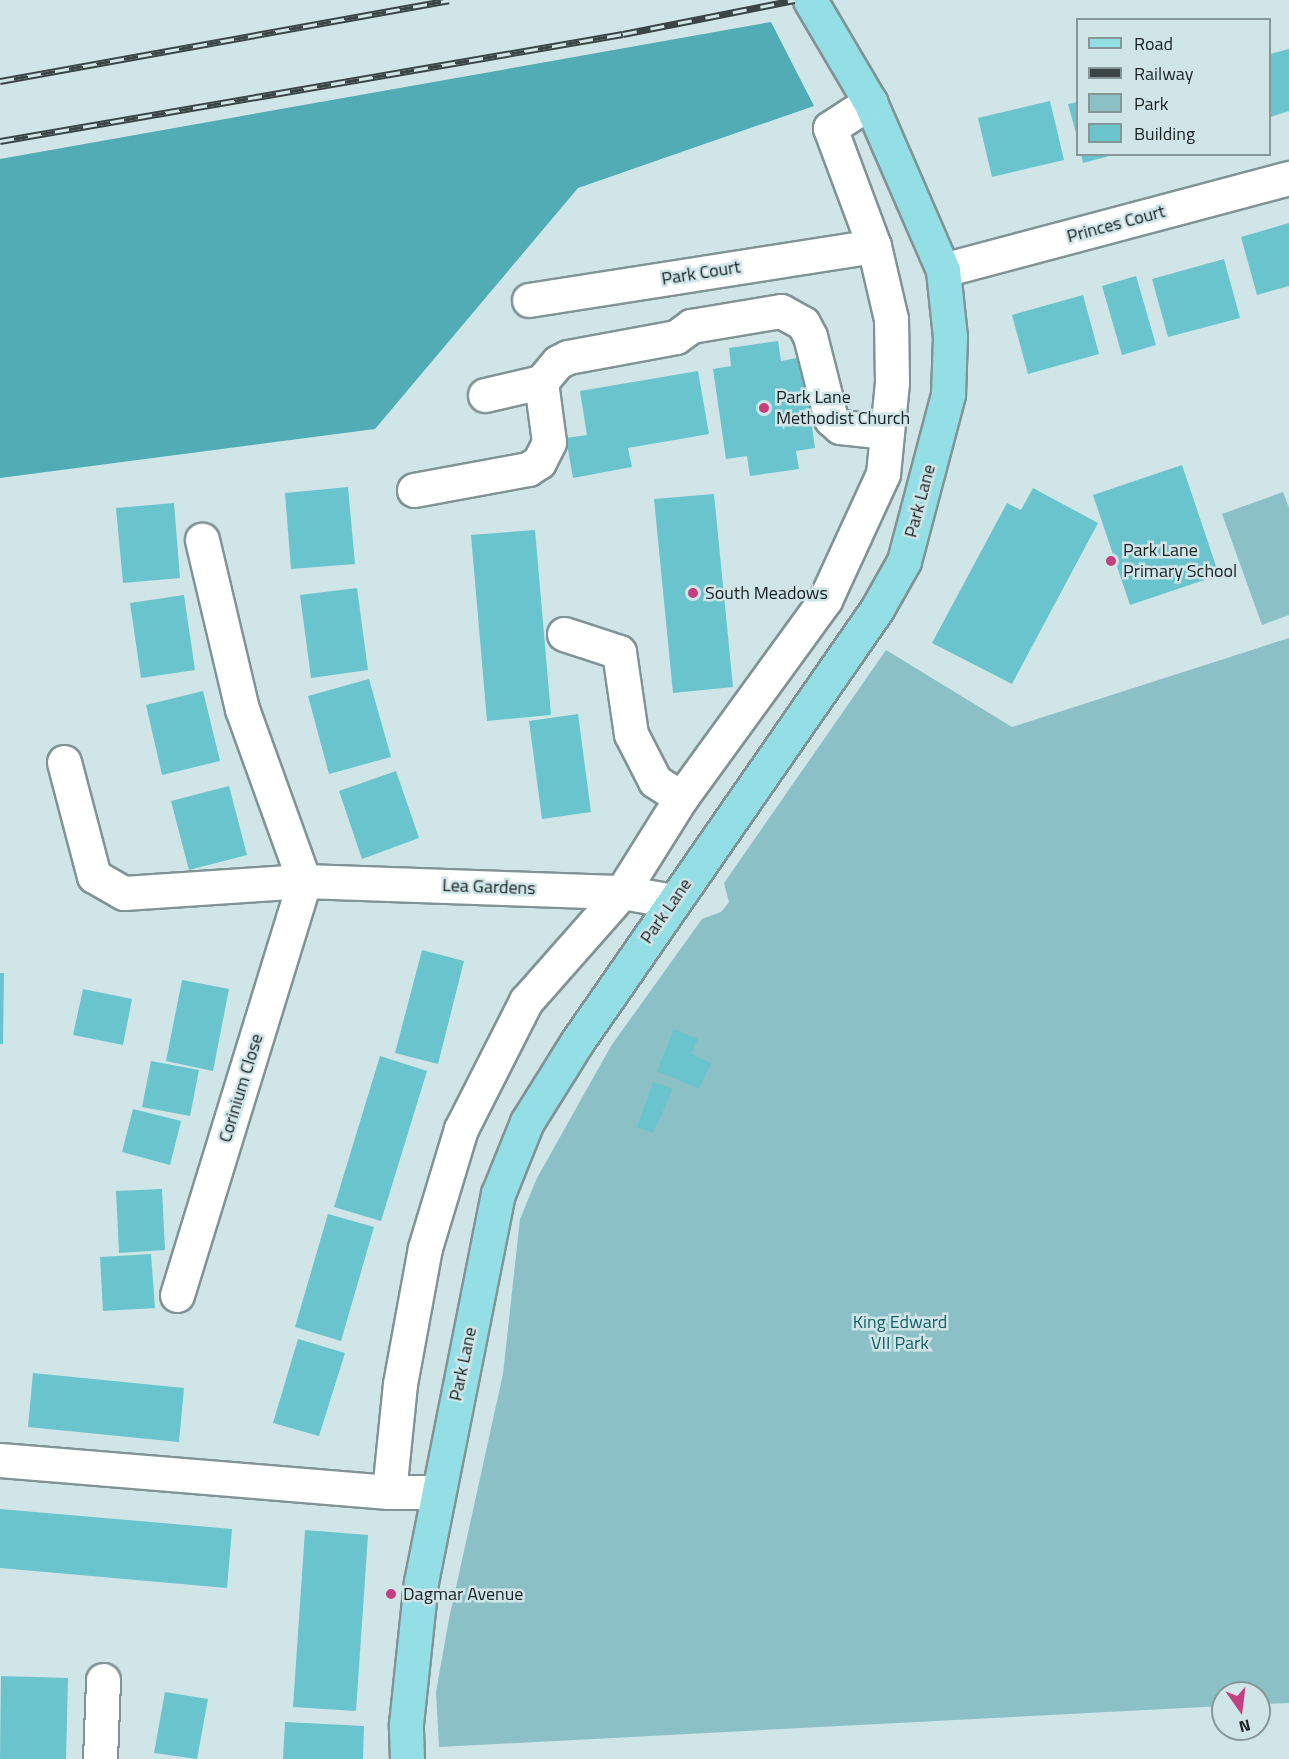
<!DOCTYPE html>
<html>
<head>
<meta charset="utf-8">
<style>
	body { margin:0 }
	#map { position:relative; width:1289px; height:1759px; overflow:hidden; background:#d0e5e7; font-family:"Titillium Web",sans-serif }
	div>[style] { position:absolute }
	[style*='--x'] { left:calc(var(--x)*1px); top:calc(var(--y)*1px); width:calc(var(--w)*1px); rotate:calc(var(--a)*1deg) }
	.green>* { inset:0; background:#8bc0c6 }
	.forest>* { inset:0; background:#51acb5 }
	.building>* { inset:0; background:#6ac4cd }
	.roads { filter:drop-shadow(2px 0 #809395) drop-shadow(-2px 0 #809395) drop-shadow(0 2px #809395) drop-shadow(0 -2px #809395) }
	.minor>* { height:33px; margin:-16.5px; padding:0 16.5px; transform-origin:16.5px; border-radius:16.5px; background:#fff }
	.major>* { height:33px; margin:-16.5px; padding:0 16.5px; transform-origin:16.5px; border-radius:16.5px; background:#94dfe6 }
	.rail>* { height:7px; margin-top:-3.5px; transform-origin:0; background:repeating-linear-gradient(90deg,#d0e5e7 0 14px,#3b4546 0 28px); box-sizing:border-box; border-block:2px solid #3b4546 }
	.dots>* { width:16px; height:16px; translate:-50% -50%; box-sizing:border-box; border:3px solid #d0e5e7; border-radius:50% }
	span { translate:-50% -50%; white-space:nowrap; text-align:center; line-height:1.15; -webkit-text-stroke:5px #d0e5e7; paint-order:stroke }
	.street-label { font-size:18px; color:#1a2122 }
	.poi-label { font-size:18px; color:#1a2122 }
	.left { translate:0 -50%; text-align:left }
	.park-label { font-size:18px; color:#146067 }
	.legend { position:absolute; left:1076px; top:18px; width:195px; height:138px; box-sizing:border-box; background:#d0e5e7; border:2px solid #879798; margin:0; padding:8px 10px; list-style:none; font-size:18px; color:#1a2122 }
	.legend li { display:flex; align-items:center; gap:12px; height:30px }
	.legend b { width:30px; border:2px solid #879798 }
	.north { position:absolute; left:1211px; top:1681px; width:60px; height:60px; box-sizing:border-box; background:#d0e5e7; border:2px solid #879798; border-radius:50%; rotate:166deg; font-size:16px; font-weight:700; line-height:24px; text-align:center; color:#1a2122 }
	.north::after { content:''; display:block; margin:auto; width:21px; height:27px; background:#c43f80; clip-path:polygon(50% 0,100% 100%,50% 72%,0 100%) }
</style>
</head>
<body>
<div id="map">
	<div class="green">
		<i style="clip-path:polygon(1283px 492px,1289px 508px,1289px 615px,1262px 625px,1222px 514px)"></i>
		<i style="clip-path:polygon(1289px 638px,1289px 1703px,1259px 1704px,1259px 1693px,1223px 1693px,1223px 1706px,439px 1747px,436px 1692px,449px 1619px,503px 1374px,520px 1219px,537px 1178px,611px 1046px,702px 919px,721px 912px,729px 902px,724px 883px,886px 650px,1012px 727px)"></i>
	</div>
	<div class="forest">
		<i style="clip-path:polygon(771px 22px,814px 106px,578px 188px,375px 429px,0 478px,0 159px)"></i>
	</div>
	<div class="building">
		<i style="clip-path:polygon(1289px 49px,1289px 111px,1270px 117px,1270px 54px)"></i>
		<i style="clip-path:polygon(1050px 101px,1064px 160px,992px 177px,978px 118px)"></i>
		<i style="clip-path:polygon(1078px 102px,1078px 137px,1077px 137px,1068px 104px)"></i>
		<i style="clip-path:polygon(1081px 154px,1113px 154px,1113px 155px,1083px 163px)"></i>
		<i style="clip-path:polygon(1289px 223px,1289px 286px,1257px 295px,1241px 237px)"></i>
		<i style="clip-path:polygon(1224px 259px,1240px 318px,1168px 337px,1152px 279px)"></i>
		<i style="clip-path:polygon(1136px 276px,1156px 345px,1122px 355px,1102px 286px)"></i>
		<i style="clip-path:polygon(1083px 295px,1099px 354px,1028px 374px,1012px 315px)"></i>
		<i style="clip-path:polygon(778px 341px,781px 361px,802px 357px,815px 448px,796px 451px,799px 469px,750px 476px,747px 456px,726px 459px,713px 369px,731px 366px,729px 348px)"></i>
		<i style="clip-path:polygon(698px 371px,709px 434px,628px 448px,632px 467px,573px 478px,566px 438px,587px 435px,580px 391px)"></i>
		<i style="clip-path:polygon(1182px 465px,1219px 575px,1130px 605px,1093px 495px)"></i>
		<i style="clip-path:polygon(348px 487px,355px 564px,291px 569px,285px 493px)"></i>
		<i style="clip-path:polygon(1033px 488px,1098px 523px,1012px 684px,932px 643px,1007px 503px,1021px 510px)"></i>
		<i style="clip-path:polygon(714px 494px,733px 687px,673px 693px,654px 499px)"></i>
		<i style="clip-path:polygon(174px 503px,180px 578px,123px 583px,116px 508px)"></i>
		<i style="clip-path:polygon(535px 530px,551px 715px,487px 721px,471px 535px)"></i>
		<i style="clip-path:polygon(357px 588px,368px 670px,311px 678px,300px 595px)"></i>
		<i style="clip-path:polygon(184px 595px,195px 670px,141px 678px,130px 603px)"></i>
		<i style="clip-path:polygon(369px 679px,391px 757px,329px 774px,308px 696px)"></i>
		<i style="clip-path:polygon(203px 691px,220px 761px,162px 775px,146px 705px)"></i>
		<i style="clip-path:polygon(578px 714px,591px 812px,542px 819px,529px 721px)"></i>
		<i style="clip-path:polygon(396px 771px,419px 838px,362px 859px,339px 791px)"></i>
		<i style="clip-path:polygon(229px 786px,247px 855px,189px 870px,171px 801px)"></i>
		<i style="clip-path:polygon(422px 950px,464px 961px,438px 1064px,395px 1053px)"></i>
		<i style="clip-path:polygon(0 973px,4px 973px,3px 1044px,0 1044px)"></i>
		<i style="clip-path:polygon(182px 980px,229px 989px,213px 1071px,166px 1061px)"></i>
		<i style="clip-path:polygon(83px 989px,132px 999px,123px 1045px,73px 1035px)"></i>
		<i style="clip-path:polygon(674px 1029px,698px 1039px,691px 1054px,711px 1063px,699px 1089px,657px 1071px)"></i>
		<i style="clip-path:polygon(380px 1056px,427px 1071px,381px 1221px,334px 1207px)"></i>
		<i style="clip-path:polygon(151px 1061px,199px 1070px,190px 1116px,142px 1107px)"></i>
		<i style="clip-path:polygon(653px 1082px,673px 1089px,653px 1133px,637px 1127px)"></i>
		<i style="clip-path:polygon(133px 1109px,181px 1121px,170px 1165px,122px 1152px)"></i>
		<i style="clip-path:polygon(162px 1189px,165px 1250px,119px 1253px,116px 1191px)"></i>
		<i style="clip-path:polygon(328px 1214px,374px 1227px,341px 1341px,295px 1327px)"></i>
		<i style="clip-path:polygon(151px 1254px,155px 1308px,103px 1311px,100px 1257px)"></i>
		<i style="clip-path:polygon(298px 1339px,345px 1353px,319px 1436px,273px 1423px)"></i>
		<i style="clip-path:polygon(33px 1373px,184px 1388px,179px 1442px,28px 1427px)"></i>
		<i style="clip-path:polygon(0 1509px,232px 1529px,227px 1588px,0 1568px)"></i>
		<i style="clip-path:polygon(305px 1530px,368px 1535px,356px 1711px,293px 1707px)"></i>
		<i style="clip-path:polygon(1px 1676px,68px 1678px,66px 1759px,0 1759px)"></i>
		<i style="clip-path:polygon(165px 1692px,208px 1699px,197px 1759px,154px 1753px)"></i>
		<i style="clip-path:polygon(285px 1722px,364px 1726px,363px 1759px,283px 1759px)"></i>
	</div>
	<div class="roads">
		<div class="minor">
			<i style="--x:943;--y:270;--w:358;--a:-14.9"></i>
			<i style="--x:529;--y:300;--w:349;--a:-8.9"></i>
			<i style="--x:485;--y:395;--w:57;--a:-13.1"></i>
			<i style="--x:414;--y:490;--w:116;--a:-10.4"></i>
			<i style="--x:528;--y:469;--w:13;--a:-32"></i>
			<i style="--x:539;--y:462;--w:22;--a:-63"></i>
			<i style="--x:549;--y:442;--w:61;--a:-97.6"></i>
			<i style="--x:541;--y:382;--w:26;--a:-50"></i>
			<i style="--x:558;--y:362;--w:11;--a:-27"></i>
			<i style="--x:568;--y:357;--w:110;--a:-10.5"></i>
			<i style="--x:676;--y:337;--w:19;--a:-36"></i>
			<i style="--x:691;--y:326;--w:91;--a:-9.5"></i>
			<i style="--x:781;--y:311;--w:25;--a:29"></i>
			<i style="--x:803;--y:323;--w:15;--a:62"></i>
			<i style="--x:810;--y:336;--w:86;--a:75.8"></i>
			<i style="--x:831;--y:419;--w:12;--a:42"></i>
			<i style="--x:840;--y:427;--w:47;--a:6.1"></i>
			<i style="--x:564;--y:634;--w:58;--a:18.1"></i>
			<i style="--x:619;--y:652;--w:83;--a:81.7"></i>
			<i style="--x:631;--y:734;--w:53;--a:62.9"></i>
			<i style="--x:655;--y:781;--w:31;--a:33"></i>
			<i style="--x:64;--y:762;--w:118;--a:75.3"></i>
			<i style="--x:94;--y:876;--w:34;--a:30"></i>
			<i style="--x:124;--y:893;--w:180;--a:-3.8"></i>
			<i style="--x:304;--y:881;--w:318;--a:2"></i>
			<i style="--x:622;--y:892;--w:52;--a:10"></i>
			<i style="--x:177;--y:1295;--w:433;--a:-72.9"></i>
			<i style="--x:304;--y:881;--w:183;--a:-109.8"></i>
			<i style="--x:242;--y:709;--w:174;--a:-103.3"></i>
			<i style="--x:0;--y:1460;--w:390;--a:4.7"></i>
			<i style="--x:389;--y:1492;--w:48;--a:0"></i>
			<i style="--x:389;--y:1492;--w:109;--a:-84.2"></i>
			<i style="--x:400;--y:1384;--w:138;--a:-79.6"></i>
			<i style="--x:425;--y:1248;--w:124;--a:-73.2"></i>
			<i style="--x:461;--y:1129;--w:144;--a:-63.1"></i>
			<i style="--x:526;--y:1001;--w:145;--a:-48.6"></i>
			<i style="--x:622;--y:892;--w:111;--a:-57.9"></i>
			<i style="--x:681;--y:798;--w:245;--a:-54"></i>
			<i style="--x:825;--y:600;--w:139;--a:-65.3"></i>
			<i style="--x:883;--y:474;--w:92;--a:-84.4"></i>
			<i style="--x:892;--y:382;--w:63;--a:-90.9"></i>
			<i style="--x:891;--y:319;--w:75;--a:-103.1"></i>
			<i style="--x:874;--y:246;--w:126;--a:-110.4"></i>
			<i style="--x:830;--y:128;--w:48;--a:-33"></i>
			<i style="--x:100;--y:1759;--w:79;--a:-87.8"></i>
		</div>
		<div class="major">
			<i style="--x:407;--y:1759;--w:35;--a:-92"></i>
			<i style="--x:406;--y:1724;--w:143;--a:-84"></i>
			<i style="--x:421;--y:1582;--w:396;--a:-78.8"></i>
			<i style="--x:498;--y:1194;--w:78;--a:-68.1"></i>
			<i style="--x:527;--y:1122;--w:94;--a:-58"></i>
			<i style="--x:577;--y:1042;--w:527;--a:-55.28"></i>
			<i style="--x:877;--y:609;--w:55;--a:-60.6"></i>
			<i style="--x:904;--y:561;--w:173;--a:-75.2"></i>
			<i style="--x:948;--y:394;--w:57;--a:-88"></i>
			<i style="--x:950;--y:337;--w:67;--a:-96"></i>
			<i style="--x:943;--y:270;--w:183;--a:-113.5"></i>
			<i style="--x:870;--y:102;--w:118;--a:-120.5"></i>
		</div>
	</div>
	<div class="rail">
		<i style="--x:0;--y:81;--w:456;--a:-10.2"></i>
		<i style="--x:0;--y:141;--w:632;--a:-9.75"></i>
		<i style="--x:623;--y:34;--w:175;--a:-11.2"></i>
	</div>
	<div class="dots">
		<i style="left:764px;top:408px;background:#c43f80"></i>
		<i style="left:1111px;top:561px;background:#c43f80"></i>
		<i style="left:693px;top:593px;background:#c43f80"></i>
		<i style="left:391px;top:1594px;background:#c43f80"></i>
	</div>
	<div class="street-label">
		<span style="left:1116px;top:224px;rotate:-15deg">Princes Court</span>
		<span style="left:701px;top:273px;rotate:-9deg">Park Court</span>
		<span style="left:920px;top:501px;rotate:-75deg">Park Lane</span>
		<span style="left:489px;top:887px;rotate:2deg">Lea Gardens</span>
		<span style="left:666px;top:911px;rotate:-55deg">Park Lane</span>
		<span style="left:241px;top:1088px;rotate:-73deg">Corinium Close</span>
		<span style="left:463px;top:1364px;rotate:-78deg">Park Lane</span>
	</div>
	<div class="poi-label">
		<span class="left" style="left:776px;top:408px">Park Lane<br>Methodist Church</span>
		<span class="left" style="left:1123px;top:561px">Park Lane<br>Primary School</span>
		<span class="left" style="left:705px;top:593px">South Meadows</span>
		<span class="left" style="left:403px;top:1594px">Dagmar Avenue</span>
	</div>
	<div class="park-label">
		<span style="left:900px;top:1333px">King Edward<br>VII Park</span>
	</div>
	<ul class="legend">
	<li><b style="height:8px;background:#94dfe6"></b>Road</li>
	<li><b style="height:8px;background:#3b4546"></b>Railway</li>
	<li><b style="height:16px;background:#8bc0c6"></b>Park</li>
	<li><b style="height:16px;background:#6ac4cd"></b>Building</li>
	</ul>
	<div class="north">N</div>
</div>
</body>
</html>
